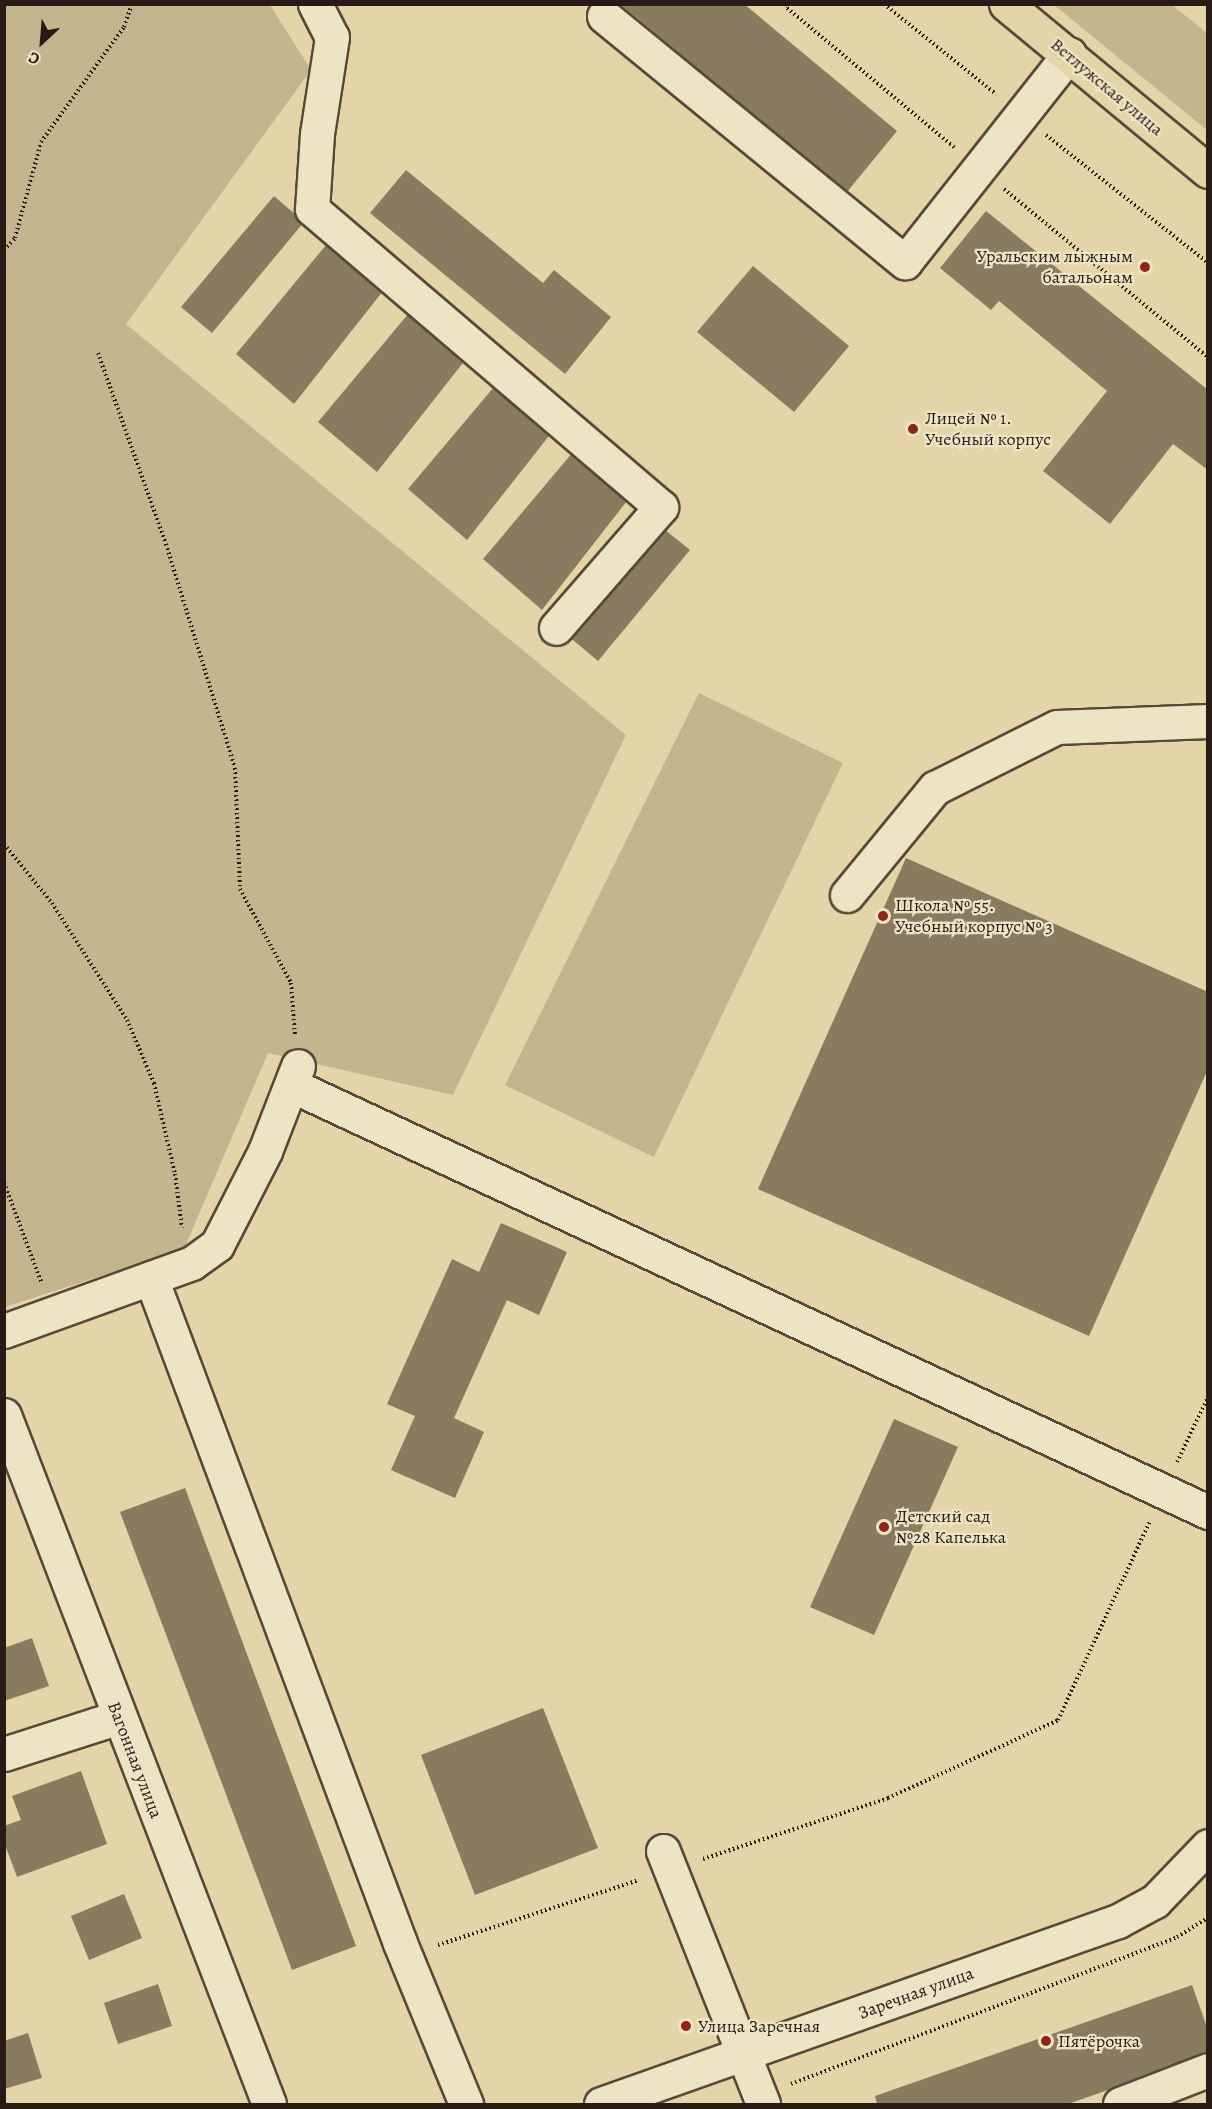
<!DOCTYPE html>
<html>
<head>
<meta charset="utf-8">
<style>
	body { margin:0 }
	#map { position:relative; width:1212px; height:2109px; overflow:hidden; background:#e3d5a7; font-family:Alegreya,serif }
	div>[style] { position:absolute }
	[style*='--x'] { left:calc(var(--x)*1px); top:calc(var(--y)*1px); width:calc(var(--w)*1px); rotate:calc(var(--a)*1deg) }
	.green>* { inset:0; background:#c3b58e }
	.building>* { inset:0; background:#897b60 }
	.path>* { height:4px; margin-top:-2px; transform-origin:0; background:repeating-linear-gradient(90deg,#281a14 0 1.5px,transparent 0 4.5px) }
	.roads { filter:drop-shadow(2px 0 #574939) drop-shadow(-2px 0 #574939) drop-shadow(0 2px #574939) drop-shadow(0 -2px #574939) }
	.minor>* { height:33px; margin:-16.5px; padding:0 16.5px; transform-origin:16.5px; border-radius:16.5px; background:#ede4c6 }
	.major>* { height:33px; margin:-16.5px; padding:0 16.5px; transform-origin:16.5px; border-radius:16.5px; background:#e3d5a7 }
	.dots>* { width:16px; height:16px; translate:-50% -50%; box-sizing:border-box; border:3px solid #ede4c6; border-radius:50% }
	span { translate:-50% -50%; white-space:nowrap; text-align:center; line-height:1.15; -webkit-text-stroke:4.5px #ede4c6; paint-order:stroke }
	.street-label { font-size:18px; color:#281a14 }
	.poi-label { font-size:18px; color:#281a14 }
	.right { translate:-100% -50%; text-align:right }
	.left { translate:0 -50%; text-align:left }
	.frame { position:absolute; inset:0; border:6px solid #281a14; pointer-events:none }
	.north { position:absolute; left:12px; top:12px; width:60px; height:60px; -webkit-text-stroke:4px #ede4c6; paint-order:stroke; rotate:206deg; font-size:16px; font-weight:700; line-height:24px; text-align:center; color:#281a14 }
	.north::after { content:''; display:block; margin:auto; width:21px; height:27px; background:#281a14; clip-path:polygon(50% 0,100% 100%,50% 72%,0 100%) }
</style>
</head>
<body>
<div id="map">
	<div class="green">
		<i style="clip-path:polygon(4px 5px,270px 5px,311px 70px,126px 324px,626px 735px,453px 1095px,268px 1053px,184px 1249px,5px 1307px)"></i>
		<i style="clip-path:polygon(1054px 5px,1172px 5px,1207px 33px,1207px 130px)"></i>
		<i style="clip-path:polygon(699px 693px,843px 763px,654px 1157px,505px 1085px)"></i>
	</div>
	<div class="building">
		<i style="clip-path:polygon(620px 4px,744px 4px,897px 131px,847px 192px)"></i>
		<i style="clip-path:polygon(406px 170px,543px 283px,554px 270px,611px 317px,565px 374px,370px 213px)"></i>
		<i style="clip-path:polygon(274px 196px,304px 222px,212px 333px,181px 307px)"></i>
		<i style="clip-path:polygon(986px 211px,1208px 390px,1208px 470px,1173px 444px,1110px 524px,1043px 471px,1107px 391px,999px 301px,991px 310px,940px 268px)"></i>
		<i style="clip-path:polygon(326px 245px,383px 291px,294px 404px,236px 354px)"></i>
		<i style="clip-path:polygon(753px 266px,849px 346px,794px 412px,697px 332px)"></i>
		<i style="clip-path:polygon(409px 313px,466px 359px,377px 472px,318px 422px)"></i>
		<i style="clip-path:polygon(499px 381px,556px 427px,467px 540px,408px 489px)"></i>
		<i style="clip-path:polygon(573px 452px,630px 497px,542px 610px,483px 559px)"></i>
		<i style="clip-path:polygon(659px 525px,690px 550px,598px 661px,567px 635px)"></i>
		<i style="clip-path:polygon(906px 858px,1208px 992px,1208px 1069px,1089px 1336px,758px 1189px)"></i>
		<i style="clip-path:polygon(501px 1223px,567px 1252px,539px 1315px,507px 1300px,454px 1418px,484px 1432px,455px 1498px,391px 1470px,415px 1416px,387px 1404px,452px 1259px,479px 1272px)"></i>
		<i style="clip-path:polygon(894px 1419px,958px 1447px,874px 1635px,810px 1607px)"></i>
		<i style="clip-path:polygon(185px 1488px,356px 1946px,292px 1970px,120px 1512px)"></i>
		<i style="clip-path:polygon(32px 1638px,49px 1686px,4px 1701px,4px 1648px)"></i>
		<i style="clip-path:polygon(543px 1708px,598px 1848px,475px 1895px,421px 1755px)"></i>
		<i style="clip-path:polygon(81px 1771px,107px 1844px,17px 1877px,4px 1842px,4px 1826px,21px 1820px,12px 1796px)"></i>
		<i style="clip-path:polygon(124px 1894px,142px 1938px,89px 1960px,71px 1916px)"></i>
		<i style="clip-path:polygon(158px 1984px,172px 2026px,118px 2044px,104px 2003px)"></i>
		<i style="clip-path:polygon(1192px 1985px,1208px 2030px,1208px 2055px,1068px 2104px,877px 2104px,875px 2096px)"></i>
		<i style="clip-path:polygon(28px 2033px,42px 2078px,4px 2089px,4px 2041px)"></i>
	</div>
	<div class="path">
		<i style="--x:790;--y:4;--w:5;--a:127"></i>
		<i style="--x:787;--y:8;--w:219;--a:39.8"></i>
		<i style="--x:884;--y:4;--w:144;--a:38.8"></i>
		<i style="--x:1046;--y:135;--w:206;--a:38.3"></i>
		<i style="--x:1004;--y:189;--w:264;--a:39.5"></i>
		<i style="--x:4;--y:250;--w:16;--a:-47"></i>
		<i style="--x:15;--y:238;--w:99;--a:-74.8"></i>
		<i style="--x:41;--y:142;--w:142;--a:-54.2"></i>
		<i style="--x:124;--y:27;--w:24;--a:-71"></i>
		<i style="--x:98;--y:353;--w:203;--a:70.4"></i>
		<i style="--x:166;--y:544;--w:234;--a:72.9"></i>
		<i style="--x:235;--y:768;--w:121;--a:87.6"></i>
		<i style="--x:240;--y:889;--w:107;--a:61.5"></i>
		<i style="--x:291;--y:983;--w:52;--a:85.6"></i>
		<i style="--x:4;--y:844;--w:76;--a:50.9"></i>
		<i style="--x:52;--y:903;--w:139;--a:57.3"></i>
		<i style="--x:127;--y:1020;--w:69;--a:66.8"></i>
		<i style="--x:154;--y:1083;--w:93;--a:77"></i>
		<i style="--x:175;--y:1174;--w:54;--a:82.6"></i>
		<i style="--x:4;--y:1183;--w:108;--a:69.4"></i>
		<i style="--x:1177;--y:1462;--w:72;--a:-64.5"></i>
		<i style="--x:703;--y:1859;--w:195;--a:-18.2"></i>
		<i style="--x:888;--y:1798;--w:187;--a:-24.6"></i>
		<i style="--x:1058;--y:1720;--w:219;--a:-65.2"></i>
		<i style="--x:438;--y:1945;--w:211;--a:-17.9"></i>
		<i style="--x:791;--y:2084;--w:413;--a:-20.8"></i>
		<i style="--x:1177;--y:1937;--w:36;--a:-32"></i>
	</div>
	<div class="roads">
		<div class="minor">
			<i style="--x:315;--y:4;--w:37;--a:63"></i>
			<i style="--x:332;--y:37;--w:98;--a:98.8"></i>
			<i style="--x:317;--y:134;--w:75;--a:93.8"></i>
			<i style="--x:312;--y:209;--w:459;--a:40.5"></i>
			<i style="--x:661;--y:507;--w:160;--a:131"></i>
			<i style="--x:604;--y:16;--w:389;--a:39.3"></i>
			<i style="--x:905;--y:262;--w:265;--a:-51.7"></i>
			<i style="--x:847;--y:895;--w:139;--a:-50.6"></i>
			<i style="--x:935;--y:788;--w:136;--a:-26.6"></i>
			<i style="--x:1057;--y:727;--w:151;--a:-2.3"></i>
			<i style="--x:291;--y:1085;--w:1012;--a:24.97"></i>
			<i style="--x:151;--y:1278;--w:710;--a:69.47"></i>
			<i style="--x:400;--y:1943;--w:174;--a:67.7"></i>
			<i style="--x:4;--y:1331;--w:200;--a:-19.9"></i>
			<i style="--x:192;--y:1263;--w:31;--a:-36"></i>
			<i style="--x:217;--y:1245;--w:106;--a:-62.9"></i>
			<i style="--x:265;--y:1151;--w:91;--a:-68.8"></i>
			<i style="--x:4;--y:1415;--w:738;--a:68.96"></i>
			<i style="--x:4;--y:1754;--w:121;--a:-17.8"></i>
			<i style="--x:663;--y:1851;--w:272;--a:68.4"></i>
			<i style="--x:601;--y:2104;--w:548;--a:-19.49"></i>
			<i style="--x:1118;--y:1921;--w:42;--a:-28.4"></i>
			<i style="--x:1155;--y:1901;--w:76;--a:-46.1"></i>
			<i style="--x:1120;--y:2104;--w:94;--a:-21.1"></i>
		</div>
		<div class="major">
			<i style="--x:1006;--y:4;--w:262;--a:39.6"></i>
		</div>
	</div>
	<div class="dots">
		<i style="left:1145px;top:267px;background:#8f2418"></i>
		<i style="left:913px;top:429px;background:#8f2418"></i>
		<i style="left:883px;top:916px;background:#8f2418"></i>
		<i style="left:884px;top:1527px;background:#8f2418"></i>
		<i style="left:686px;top:2026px;background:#8f2418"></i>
		<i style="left:1046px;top:2041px;background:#8f2418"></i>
	</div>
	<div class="street-label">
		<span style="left:1107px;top:87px;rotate:40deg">Ветлужская улица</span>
		<span style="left:135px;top:1760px;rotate:69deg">Вагонная улица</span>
		<span style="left:916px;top:1993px;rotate:-20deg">Заречная улица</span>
	</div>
	<div class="poi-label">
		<span class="right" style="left:1133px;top:267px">Уральским лыжным<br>батальонам</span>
		<span class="left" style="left:925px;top:429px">Лицей № 1.<br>Учебный корпус</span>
		<span class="left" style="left:895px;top:916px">Школа № 55.<br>Учебный корпус № 3</span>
		<span class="left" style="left:896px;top:1527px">Детский сад<br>№28 Капелька</span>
		<span class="left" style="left:698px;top:2026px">Улица Заречная</span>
		<span class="left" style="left:1058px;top:2041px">Пятёрочка</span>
	</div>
	<div class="frame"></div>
	<div class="north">С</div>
</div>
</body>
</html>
